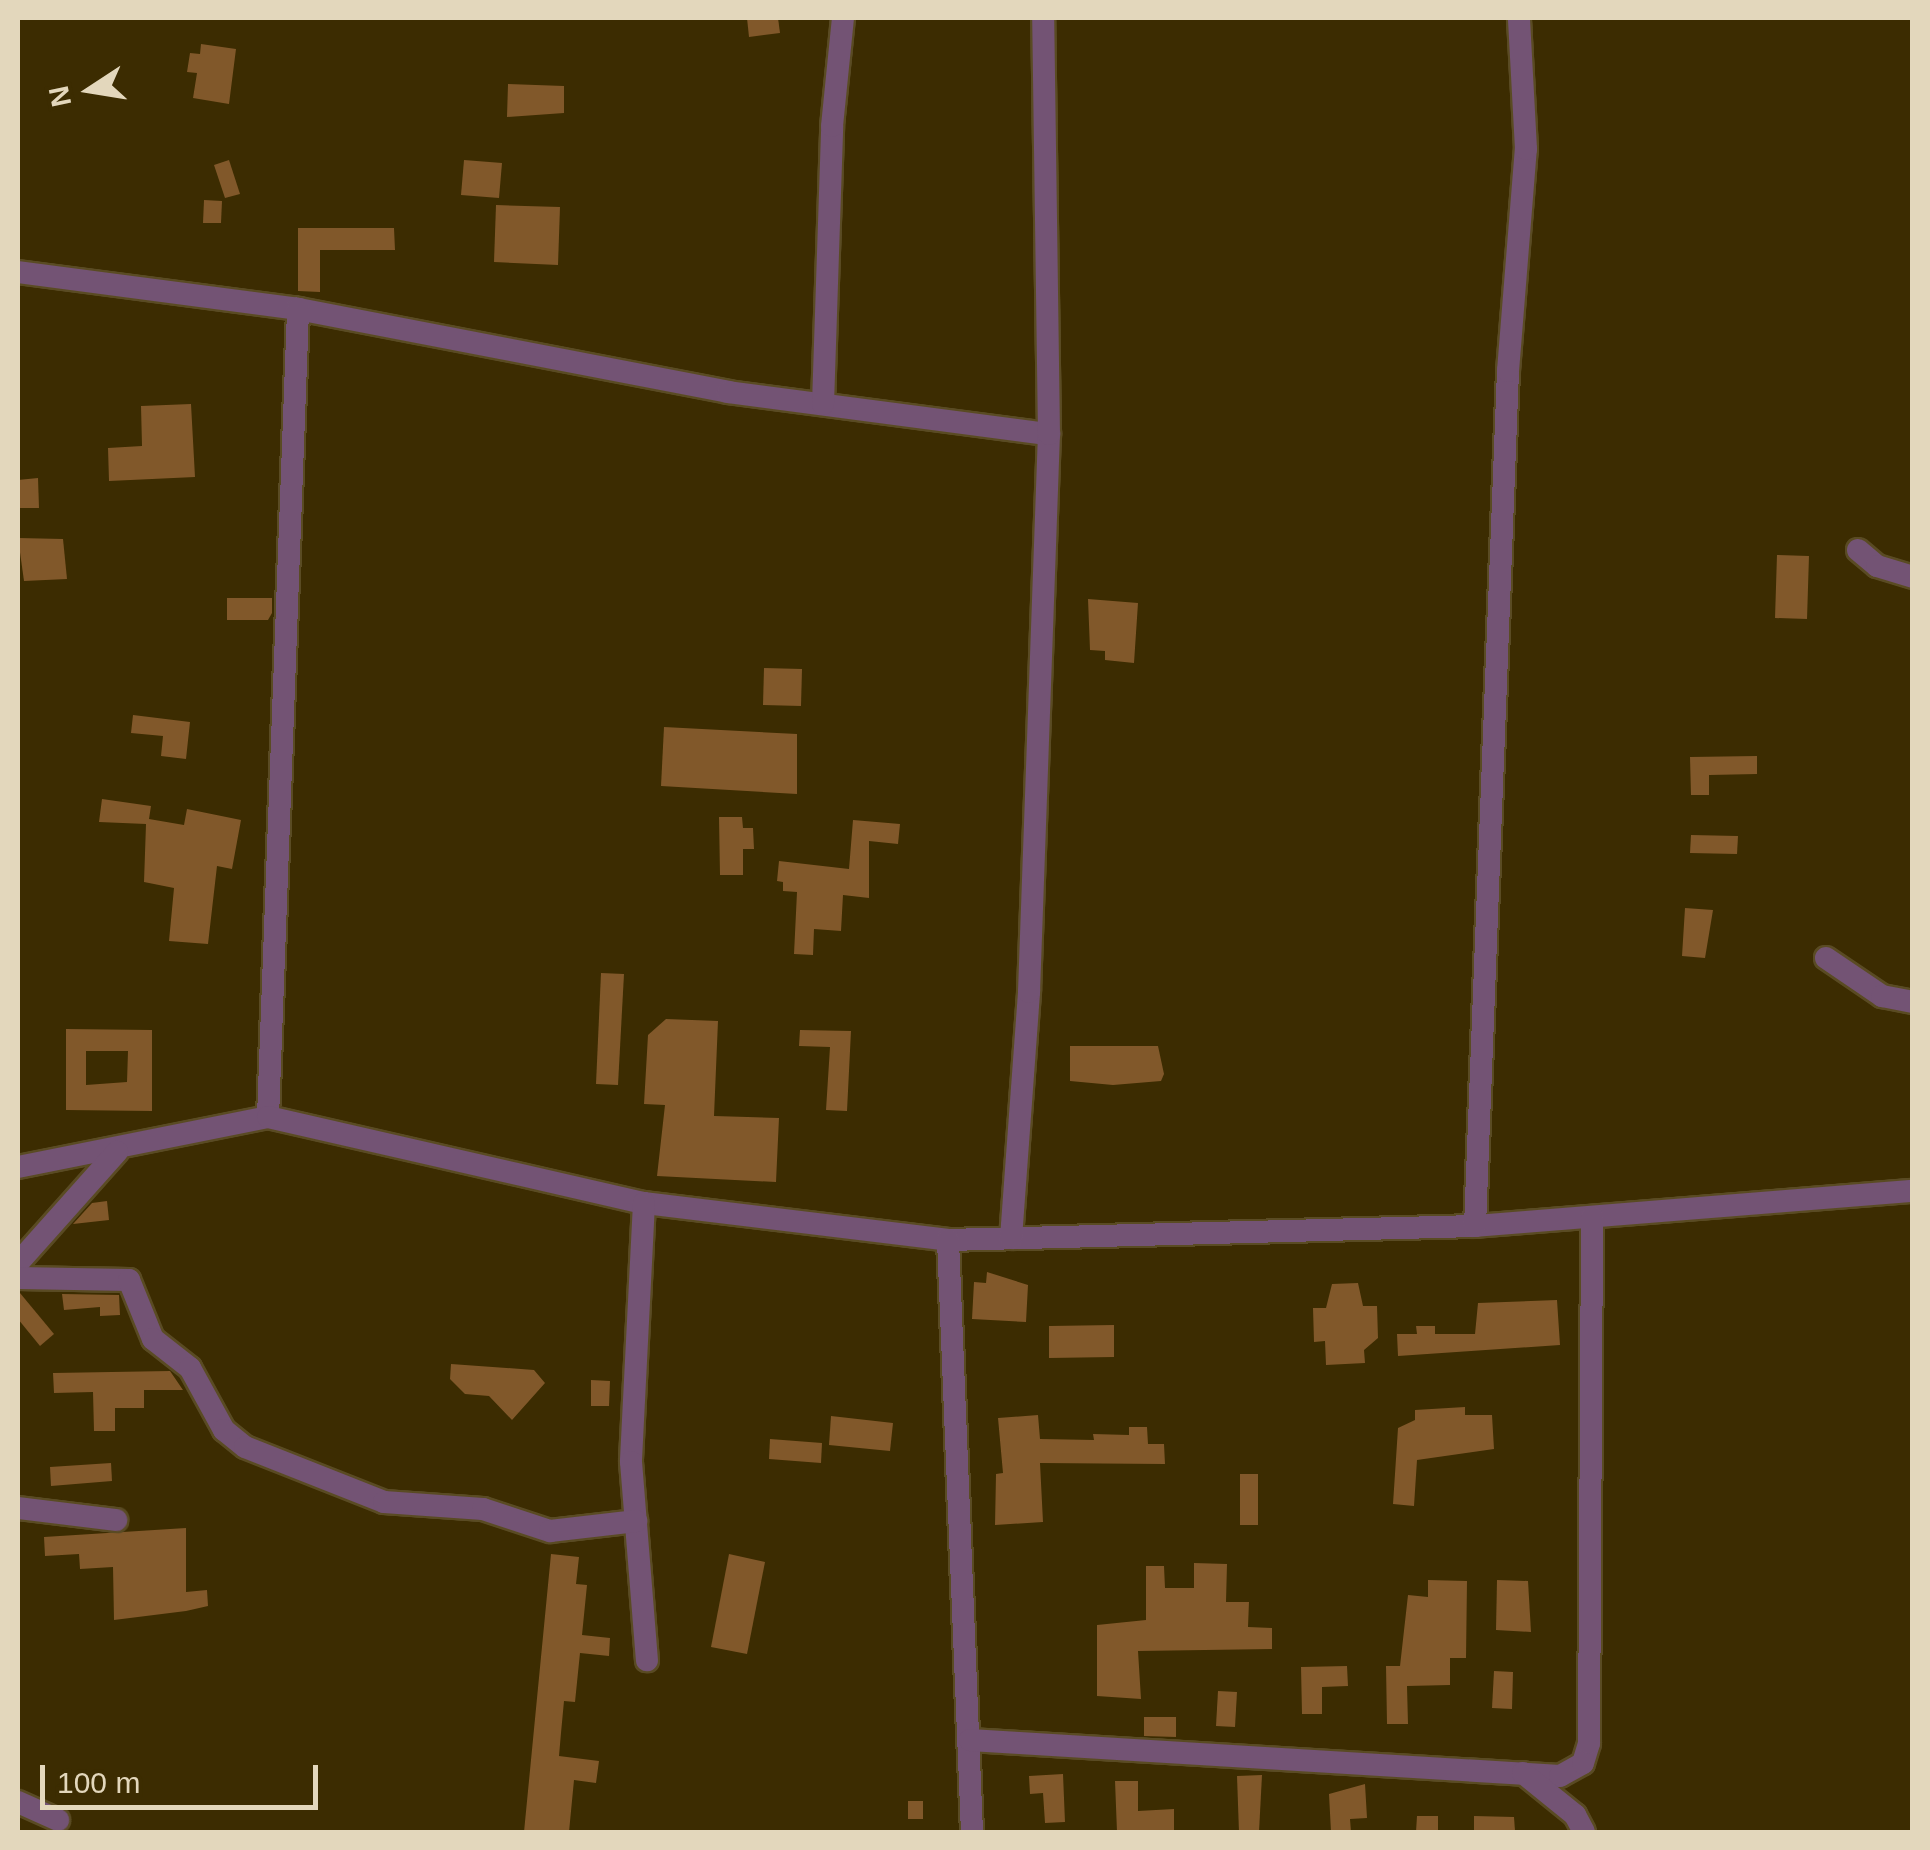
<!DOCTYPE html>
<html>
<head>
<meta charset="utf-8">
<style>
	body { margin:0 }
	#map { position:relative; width:1930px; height:1850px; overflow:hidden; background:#3c2c01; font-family:Arial,sans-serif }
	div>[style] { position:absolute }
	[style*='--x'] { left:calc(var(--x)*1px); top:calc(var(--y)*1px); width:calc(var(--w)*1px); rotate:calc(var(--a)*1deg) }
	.building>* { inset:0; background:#81582a }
	.roads { filter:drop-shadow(2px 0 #5a4b23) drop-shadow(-2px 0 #5a4b23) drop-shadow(0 2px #5a4b23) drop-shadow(0 -2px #5a4b23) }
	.minor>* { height:22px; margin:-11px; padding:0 11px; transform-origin:11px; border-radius:11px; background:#735374 }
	span { translate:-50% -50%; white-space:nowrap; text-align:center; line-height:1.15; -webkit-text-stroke:10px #3c2c01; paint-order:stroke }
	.frame { position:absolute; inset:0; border:20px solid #e3d7bc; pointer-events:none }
	.north { position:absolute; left:40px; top:40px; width:100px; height:100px; -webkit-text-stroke:8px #3c2c01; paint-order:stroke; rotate:258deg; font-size:28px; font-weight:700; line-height:40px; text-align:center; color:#e3d7bc }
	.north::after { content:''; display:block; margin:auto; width:35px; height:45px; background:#e3d7bc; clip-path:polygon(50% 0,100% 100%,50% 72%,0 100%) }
	.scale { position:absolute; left:40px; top:1765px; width:278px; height:45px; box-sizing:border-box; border:5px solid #e3d7bc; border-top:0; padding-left:12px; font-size:30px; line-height:35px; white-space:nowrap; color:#e3d7bc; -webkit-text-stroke:8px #3c2c01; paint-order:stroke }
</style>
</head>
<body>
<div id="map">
	<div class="building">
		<i style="clip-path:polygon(747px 18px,778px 18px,780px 33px,749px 37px)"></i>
		<i style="clip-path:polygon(201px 44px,236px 49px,229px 104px,193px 98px,197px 73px,187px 72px,190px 53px,200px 54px)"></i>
		<i style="clip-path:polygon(508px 84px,564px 86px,564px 113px,507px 117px)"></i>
		<i style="clip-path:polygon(229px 160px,240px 194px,225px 198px,214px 165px)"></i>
		<i style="clip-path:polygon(464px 160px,502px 163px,499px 198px,461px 195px)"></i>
		<i style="clip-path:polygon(204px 200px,222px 201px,221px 223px,203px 223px)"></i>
		<i style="clip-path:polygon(496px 205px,560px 207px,558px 265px,494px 262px)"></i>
		<i style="clip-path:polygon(298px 228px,394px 228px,395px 250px,320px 250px,320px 292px,298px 291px)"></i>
		<i style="clip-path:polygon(191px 404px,195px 477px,109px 481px,108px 448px,142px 446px,141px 406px)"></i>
		<i style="clip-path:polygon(38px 478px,39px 508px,18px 508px,18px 480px)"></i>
		<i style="clip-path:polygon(18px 538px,63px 539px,67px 579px,24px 581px)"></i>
		<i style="clip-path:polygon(1777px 555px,1809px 556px,1807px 619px,1775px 618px)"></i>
		<i style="clip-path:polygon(227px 598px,272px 598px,272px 613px,268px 620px,227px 620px)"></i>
		<i style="clip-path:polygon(1088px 599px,1138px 603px,1134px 663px,1105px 660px,1105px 651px,1090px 650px)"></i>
		<i style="clip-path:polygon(764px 668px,802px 669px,801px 706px,763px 705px)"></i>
		<i style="clip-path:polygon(133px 715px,190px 722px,186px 759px,161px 756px,163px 736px,131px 733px)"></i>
		<i style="clip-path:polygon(664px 727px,797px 734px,797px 794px,661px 786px)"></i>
		<i style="clip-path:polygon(1757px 756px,1757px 774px,1709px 775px,1709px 795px,1691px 795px,1690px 757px)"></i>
		<i style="clip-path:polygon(102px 799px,151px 806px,149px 819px,184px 825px,187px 809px,241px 820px,232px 869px,217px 866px,208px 944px,169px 941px,174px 888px,144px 882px,146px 824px,99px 822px)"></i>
		<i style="clip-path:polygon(719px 817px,742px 817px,743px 828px,753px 828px,754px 849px,743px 849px,743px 875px,720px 875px)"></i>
		<i style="clip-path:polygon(853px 820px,900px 824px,898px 844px,869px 841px,869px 898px,843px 895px,841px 931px,814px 929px,813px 955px,794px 954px,797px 892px,783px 891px,783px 882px,777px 881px,779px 861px,849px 869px)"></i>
		<i style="clip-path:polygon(1691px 835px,1738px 836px,1737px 854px,1690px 853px)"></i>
		<i style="clip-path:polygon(1685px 908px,1713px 910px,1705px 958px,1682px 956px)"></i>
		<i style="clip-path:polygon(601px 973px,624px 974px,618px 1085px,596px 1084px)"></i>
		<i style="clip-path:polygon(666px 1019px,718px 1021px,714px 1116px,779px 1118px,776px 1182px,657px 1176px,665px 1105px,644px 1104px,648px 1035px)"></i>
		<i style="clip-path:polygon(evenodd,66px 1029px,152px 1030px,152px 1111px,66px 1110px,66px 1029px,86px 1051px,128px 1051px,127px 1082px,86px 1085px,86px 1051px)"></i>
		<i style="clip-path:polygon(800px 1030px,851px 1031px,847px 1111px,826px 1110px,830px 1047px,799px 1046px)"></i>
		<i style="clip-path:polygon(1070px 1046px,1158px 1046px,1164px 1074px,1161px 1081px,1113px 1085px,1070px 1081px)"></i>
		<i style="clip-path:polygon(107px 1201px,109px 1220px,73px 1224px,92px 1203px)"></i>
		<i style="clip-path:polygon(987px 1272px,1028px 1285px,1026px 1322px,972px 1319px,974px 1282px,986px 1283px)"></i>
		<i style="clip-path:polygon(1358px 1283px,1363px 1306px,1377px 1306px,1378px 1338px,1364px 1350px,1365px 1363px,1326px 1365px,1325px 1341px,1314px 1342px,1313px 1308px,1326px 1308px,1332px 1284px)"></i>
		<i style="clip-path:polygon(20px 1293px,54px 1334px,40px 1346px,18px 1319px)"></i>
		<i style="clip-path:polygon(62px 1294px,119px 1295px,120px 1315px,100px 1316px,100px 1307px,64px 1310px)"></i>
		<i style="clip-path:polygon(1557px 1300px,1560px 1345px,1398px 1356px,1397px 1334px,1417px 1334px,1416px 1326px,1435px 1326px,1435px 1334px,1475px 1334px,1478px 1303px)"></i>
		<i style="clip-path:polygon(1114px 1325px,1114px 1357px,1049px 1358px,1049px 1326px)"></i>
		<i style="clip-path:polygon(451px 1364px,534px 1370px,545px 1383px,512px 1420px,489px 1396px,465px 1394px,450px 1379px)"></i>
		<i style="clip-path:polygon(170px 1371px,183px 1390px,144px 1390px,144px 1408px,115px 1408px,115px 1431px,94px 1431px,93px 1392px,54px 1393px,53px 1373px)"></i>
		<i style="clip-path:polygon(591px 1380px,610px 1381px,609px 1406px,591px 1406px)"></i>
		<i style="clip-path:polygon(1465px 1407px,1465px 1415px,1492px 1415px,1494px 1449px,1417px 1460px,1414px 1506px,1393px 1504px,1398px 1428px,1415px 1420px,1415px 1410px)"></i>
		<i style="clip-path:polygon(1038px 1415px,1040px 1439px,1094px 1440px,1093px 1434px,1129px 1435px,1129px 1427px,1147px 1427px,1148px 1444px,1164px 1444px,1165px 1464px,1040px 1463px,1043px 1522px,995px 1525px,996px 1474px,1003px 1473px,998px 1418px)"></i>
		<i style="clip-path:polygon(831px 1416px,893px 1423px,890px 1451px,829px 1445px)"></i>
		<i style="clip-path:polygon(770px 1439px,822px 1443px,821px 1463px,769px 1459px)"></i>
		<i style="clip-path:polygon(111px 1463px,112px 1481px,51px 1486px,50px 1467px)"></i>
		<i style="clip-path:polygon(1240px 1474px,1258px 1474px,1258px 1525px,1240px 1525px)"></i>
		<i style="clip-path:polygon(186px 1528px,186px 1592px,207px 1590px,208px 1606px,186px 1611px,114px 1620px,113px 1567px,80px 1569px,79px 1554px,45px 1556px,44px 1537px)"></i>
		<i style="clip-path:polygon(551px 1554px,579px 1557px,576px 1584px,587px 1585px,582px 1635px,610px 1638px,609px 1656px,580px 1653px,575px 1702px,564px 1701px,561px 1733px,559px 1756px,599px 1761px,596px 1783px,574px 1780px,569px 1832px,524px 1832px)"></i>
		<i style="clip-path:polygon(729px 1554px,765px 1562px,747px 1654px,711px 1647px)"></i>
		<i style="clip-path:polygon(1194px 1563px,1227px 1564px,1226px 1602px,1249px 1602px,1248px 1627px,1272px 1628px,1272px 1649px,1138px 1651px,1141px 1699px,1097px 1696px,1097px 1625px,1146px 1620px,1146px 1566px,1164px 1566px,1165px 1588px,1194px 1588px)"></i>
		<i style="clip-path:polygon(1428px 1580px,1467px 1581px,1466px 1658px,1450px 1658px,1450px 1685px,1407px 1686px,1408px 1724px,1387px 1724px,1386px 1666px,1400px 1666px,1408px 1595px,1428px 1597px)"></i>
		<i style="clip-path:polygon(1497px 1580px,1528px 1581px,1531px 1632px,1496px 1630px)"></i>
		<i style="clip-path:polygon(1347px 1666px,1348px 1686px,1322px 1687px,1322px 1714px,1302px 1714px,1301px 1667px)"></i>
		<i style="clip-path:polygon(1494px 1671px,1513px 1672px,1512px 1709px,1492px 1708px)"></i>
		<i style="clip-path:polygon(1218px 1691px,1237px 1692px,1235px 1727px,1216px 1726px)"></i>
		<i style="clip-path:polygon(1144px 1717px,1176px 1717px,1176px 1737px,1144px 1736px)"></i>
		<i style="clip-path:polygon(1063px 1774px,1065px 1822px,1045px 1823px,1043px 1793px,1030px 1794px,1029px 1776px)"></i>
		<i style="clip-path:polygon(1262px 1775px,1259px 1832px,1239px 1832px,1237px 1776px)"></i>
		<i style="clip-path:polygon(1115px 1781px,1138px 1781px,1138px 1811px,1174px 1809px,1174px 1832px,1117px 1832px)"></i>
		<i style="clip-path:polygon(1365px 1784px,1367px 1818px,1350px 1819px,1351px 1832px,1331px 1832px,1329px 1794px)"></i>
		<i style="clip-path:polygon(908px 1801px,923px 1801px,923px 1819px,908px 1819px)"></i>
		<i style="clip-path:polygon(1417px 1816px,1438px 1816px,1438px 1832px,1416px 1832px)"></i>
		<i style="clip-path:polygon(1474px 1816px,1514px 1817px,1515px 1831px,1474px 1832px)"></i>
	</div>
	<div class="roads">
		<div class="minor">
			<i style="--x:18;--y:272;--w:282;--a:7.5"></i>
			<i style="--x:298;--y:309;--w:438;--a:10.9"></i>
			<i style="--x:728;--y:392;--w:324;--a:7.5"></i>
			<i style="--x:823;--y:404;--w:278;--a:-88.1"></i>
			<i style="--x:832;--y:126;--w:109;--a:-84.2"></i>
			<i style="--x:1858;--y:550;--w:25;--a:40"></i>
			<i style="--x:1877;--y:566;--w:37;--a:17"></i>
			<i style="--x:1826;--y:958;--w:68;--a:34.2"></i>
			<i style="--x:1882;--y:996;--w:31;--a:11"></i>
			<i style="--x:268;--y:1117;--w:809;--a:-87.87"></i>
			<i style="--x:18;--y:1167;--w:255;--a:-11.3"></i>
			<i style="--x:268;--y:1117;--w:386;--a:12.9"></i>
			<i style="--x:644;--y:1203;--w:306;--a:6.9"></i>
			<i style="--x:948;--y:1240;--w:527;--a:-1.52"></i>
			<i style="--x:1475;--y:1226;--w:438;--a:-4.6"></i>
			<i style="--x:644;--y:1203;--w:259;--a:92.9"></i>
			<i style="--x:631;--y:1462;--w:199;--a:85.4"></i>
			<i style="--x:1475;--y:1226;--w:856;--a:-87.79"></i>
			<i style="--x:1508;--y:371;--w:223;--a:-85.4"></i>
			<i style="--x:1526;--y:149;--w:131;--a:-93.1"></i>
			<i style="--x:1011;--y:1238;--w:247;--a:-85.8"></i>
			<i style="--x:1029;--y:992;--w:558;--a:-87.95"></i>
			<i style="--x:1049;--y:434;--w:416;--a:-90.8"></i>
			<i style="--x:948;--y:1240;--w:592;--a:87.68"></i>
			<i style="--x:18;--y:1263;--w:149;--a:-48.3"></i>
			<i style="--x:18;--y:1278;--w:111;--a:1"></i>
			<i style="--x:129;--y:1280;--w:64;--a:67.9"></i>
			<i style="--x:153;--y:1339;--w:47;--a:38.1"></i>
			<i style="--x:190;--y:1368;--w:71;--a:61.3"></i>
			<i style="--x:224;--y:1430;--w:27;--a:39"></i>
			<i style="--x:245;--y:1447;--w:149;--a:21.6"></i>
			<i style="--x:384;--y:1502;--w:99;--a:4"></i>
			<i style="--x:483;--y:1509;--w:71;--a:18.2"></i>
			<i style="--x:550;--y:1531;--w:87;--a:-6.6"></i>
			<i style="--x:18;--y:1508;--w:99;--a:7"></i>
			<i style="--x:970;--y:1740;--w:591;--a:3.49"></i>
			<i style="--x:1560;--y:1776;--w:26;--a:-29"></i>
			<i style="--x:1583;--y:1763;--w:21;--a:-73"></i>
			<i style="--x:1589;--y:1743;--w:526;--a:-89.67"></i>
			<i style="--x:1523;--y:1773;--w:67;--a:38.9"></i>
			<i style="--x:1575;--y:1815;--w:19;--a:62"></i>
			<i style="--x:18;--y:1802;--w:44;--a:24.2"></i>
		</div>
	</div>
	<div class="frame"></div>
	<div class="north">N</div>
	<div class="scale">100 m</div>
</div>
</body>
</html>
